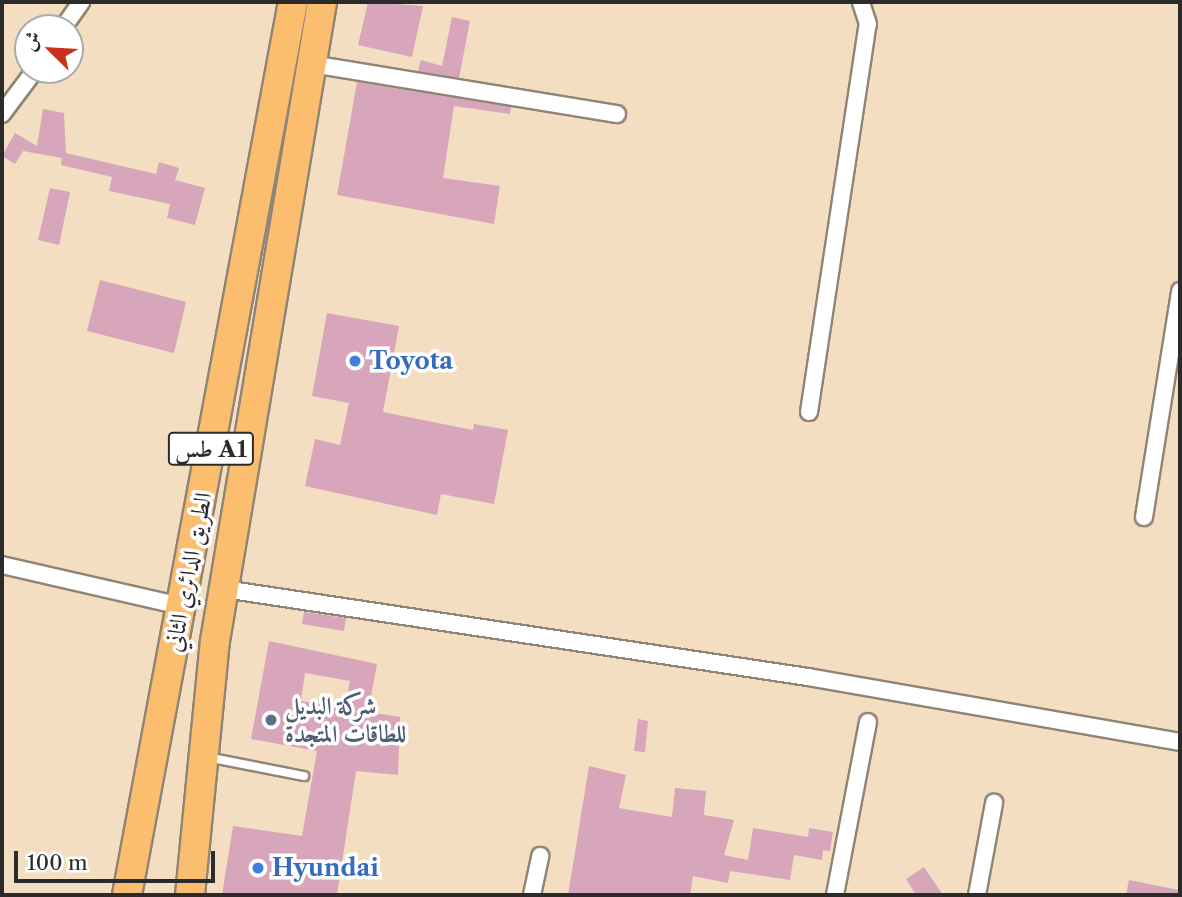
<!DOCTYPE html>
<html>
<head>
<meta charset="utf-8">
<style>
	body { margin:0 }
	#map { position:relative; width:1182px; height:897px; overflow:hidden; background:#f4dec2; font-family:"Libre Caslon Text",Amiri,serif }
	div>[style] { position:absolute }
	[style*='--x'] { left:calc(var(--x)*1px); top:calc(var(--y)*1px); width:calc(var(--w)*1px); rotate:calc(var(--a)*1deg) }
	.building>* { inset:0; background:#d7a6ba }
	.roads { filter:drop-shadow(2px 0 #908476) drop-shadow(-2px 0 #908476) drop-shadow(0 2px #908476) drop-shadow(0 -2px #908476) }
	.lane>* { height:8px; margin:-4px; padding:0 4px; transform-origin:4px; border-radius:4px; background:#fff }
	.street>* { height:16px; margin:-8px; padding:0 8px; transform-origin:8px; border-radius:8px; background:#fff }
	.highway>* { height:28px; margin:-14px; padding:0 14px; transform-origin:14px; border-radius:14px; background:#fbbe6e }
	.dots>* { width:19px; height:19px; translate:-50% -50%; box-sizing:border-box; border:4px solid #fff; border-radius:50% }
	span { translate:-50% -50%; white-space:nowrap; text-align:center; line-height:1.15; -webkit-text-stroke:7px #fff; paint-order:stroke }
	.shield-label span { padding:2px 5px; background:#fff; border:2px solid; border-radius:5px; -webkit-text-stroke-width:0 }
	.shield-label { font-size:23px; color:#2b2b2b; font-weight:700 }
	.shop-label { font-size:24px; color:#366cbe; font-weight:700 }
	.left { translate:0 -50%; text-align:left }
	.street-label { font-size:24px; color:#2b2b2b }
	.service-label { font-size:24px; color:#4e5e75; font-weight:700 }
	.frame { position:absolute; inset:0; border:4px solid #2b2b2b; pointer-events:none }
	.north { position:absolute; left:14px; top:14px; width:70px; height:70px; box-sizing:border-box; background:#fff; border:2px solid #aaa; border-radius:50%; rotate:294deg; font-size:19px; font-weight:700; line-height:28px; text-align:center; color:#2b2b2b }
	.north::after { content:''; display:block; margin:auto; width:24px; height:32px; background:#c8321e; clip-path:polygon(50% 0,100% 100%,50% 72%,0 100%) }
	.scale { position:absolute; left:14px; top:851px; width:201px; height:32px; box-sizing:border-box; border:4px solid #2b2b2b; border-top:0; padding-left:9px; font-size:21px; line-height:24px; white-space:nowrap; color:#2b2b2b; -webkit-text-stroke:5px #fff; paint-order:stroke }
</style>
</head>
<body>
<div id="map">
	<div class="building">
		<i style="clip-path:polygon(368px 2px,423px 6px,412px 57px,358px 45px)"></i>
		<i style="clip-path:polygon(452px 17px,470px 21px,459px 78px,418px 71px,421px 60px,442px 66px)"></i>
		<i style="clip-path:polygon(357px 82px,511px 107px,510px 114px,454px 106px,443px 178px,500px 186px,494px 224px,337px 195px)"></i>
		<i style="clip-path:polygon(43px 109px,64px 113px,66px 153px,156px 174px,159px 162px,179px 168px,175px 180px,205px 188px,195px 225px,167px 218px,170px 204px,109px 191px,112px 177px,61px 165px,62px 158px,23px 151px,15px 164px,2px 156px,15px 133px,37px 146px)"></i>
		<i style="clip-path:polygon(50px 188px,70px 192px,59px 245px,38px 240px)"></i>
		<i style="clip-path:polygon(100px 280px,186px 302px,174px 353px,87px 331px)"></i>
		<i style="clip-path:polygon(327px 313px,399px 326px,383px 412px,473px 430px,474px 424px,508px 430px,494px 504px,441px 494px,437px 515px,305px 486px,315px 439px,340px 445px,349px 403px,312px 396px)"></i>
		<i style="clip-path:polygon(304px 612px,346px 618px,344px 631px,302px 624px)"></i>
		<i style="clip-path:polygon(evenodd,269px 641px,377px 664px,368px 712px,400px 717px,398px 775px,356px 771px,337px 895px,222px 895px,233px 826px,302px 836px,317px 751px,251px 739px,269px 641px,305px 673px,350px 681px,345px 708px,301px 701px,305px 673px)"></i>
		<i style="clip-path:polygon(638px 719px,648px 721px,645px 752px,634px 751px)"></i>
		<i style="clip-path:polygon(589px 766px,626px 775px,619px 808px,672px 817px,675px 788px,706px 791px,704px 815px,734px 820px,724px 855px,748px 860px,753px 828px,808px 837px,809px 828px,833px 832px,830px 851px,823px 850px,822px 860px,794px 855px,790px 880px,730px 871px,728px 883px,693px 876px,690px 895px,568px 895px)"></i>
		<i style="clip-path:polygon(924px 867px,943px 895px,916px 895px,906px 879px)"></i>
		<i style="clip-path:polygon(1129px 880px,1179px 890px,1179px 895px,1126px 895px)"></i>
	</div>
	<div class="roads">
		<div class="lane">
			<i style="--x:207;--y:757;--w:99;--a:11.1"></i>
		</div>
		<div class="street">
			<i style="--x:63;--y:28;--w:32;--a:-55"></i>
			<i style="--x:311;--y:64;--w:310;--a:9.3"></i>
			<i style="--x:2;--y:114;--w:55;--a:-53.1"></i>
			<i style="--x:809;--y:412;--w:392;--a:-81.4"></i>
			<i style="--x:868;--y:24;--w:23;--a:-108"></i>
			<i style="--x:1144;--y:517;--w:229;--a:-80.9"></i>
			<i style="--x:2;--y:565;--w:184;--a:12.9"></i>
			<i style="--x:224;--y:589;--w:591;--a:8.57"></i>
			<i style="--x:808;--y:677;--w:378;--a:9.9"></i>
			<i style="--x:532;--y:895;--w:40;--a:-78"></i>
			<i style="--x:835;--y:895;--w:176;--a:-79.2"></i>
			<i style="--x:977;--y:895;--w:94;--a:-79.5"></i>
		</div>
		<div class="highway">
			<i style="--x:127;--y:895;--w:908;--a:-79.47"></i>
			<i style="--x:190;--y:895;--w:255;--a:-84.4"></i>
			<i style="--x:215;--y:641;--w:648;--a:-80.49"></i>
		</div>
	</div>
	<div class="dots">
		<i style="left:355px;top:361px;background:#3f7fe0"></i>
		<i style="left:271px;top:720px;background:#5c6f8a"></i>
		<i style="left:258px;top:868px;background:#3f7fe0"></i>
	</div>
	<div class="shield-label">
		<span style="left:211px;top:449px">طس A1</span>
	</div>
	<div class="shop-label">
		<span class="left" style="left:369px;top:361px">Toyota</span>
		<span class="left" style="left:272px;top:868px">Hyundai</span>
	</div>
	<div class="street-label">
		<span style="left:188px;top:572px;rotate:-79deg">الطريق الدائري الثاني</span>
	</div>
	<div class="service-label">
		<span class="left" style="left:285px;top:720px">شركة البديل<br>للطاقات المتجدة</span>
	</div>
	<div class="frame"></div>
	<div class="north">ش</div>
	<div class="scale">100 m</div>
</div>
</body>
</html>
